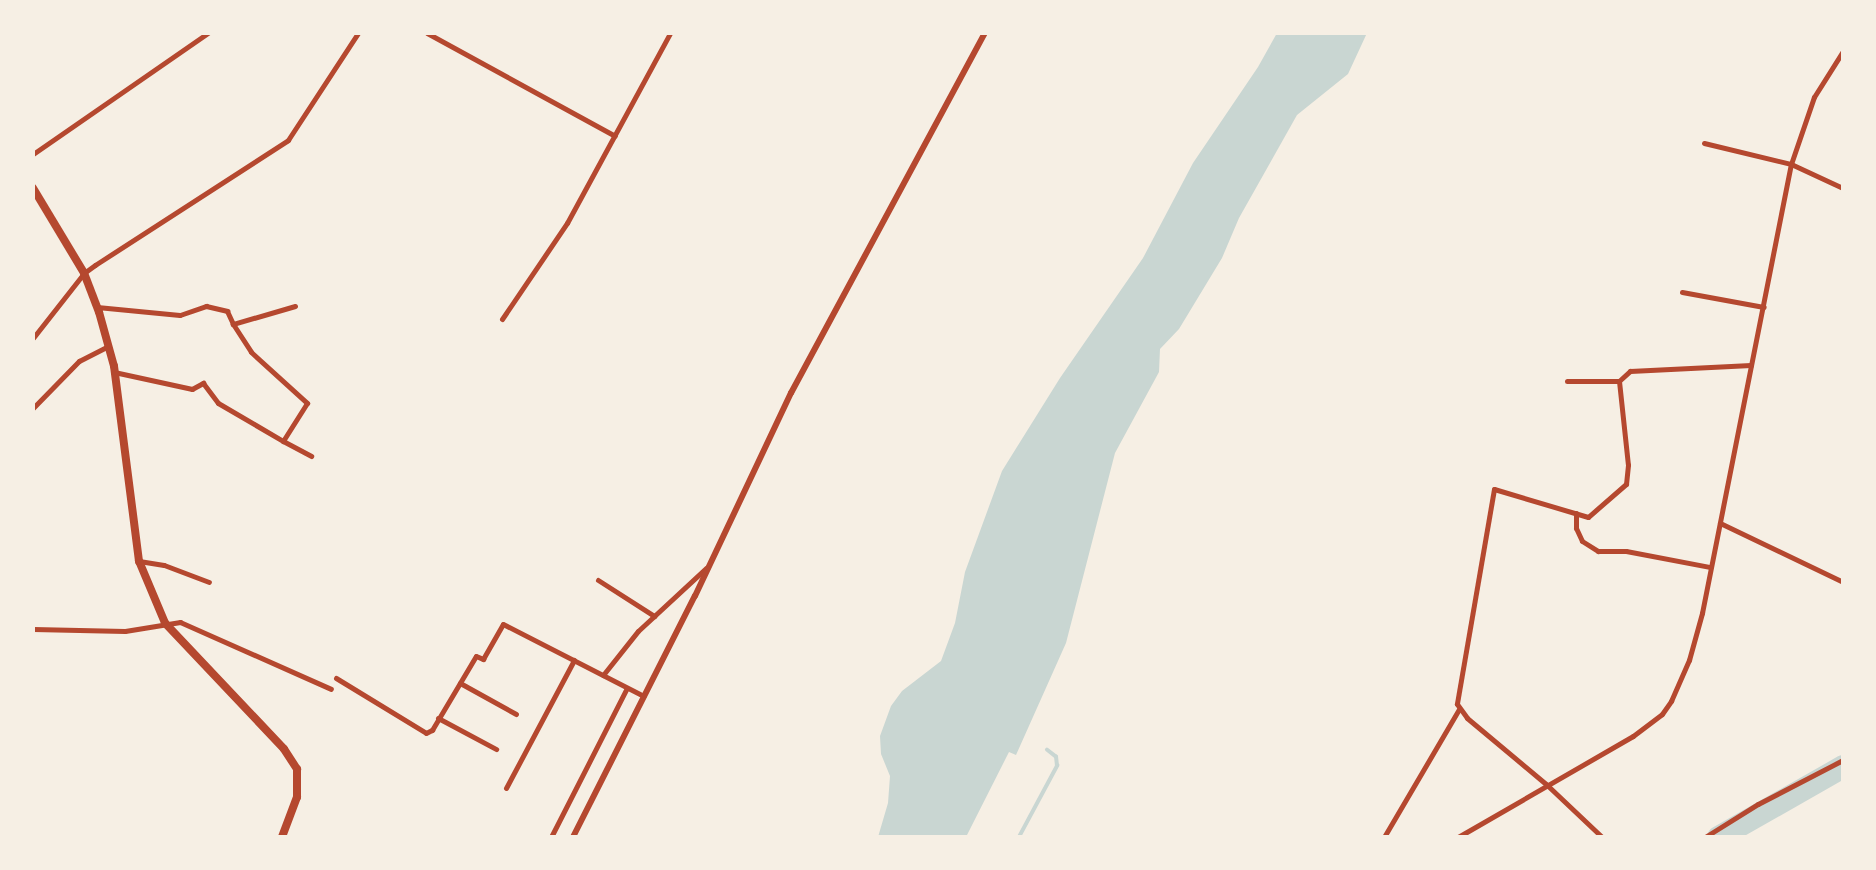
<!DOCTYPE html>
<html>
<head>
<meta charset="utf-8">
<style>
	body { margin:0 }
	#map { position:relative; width:1876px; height:870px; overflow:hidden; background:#f6efe4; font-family:Overpass,sans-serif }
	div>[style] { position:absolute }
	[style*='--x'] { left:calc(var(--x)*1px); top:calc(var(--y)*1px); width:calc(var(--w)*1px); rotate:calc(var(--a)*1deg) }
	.water>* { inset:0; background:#c9d6d2 }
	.stream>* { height:3.5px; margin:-1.75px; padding:0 1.75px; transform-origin:1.75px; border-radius:1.75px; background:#c9d6d2 }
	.river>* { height:23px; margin:-11.5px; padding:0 11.5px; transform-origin:11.5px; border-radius:11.5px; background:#c9d6d2 }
	.minor>* { height:5px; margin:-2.5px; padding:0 2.5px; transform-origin:2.5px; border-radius:2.5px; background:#b5482f }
	.tertiary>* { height:6px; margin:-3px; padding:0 3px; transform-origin:3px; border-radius:3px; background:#b5482f }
	.primary>* { height:8px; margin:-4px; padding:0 4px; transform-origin:4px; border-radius:4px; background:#b5482f }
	span { translate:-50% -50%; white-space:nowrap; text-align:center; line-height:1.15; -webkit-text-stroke:7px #f6efe4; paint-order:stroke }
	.frame { position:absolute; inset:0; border:35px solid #f6efe4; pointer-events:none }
</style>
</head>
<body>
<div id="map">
	<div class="water">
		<i style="clip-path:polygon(1277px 33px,1367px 33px,1348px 74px,1297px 115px,1239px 218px,1222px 258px,1179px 329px,1160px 349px,1159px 372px,1115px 453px,1066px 643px,1016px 755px,1009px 752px,966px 837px,878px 837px,888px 803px,890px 776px,881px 754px,880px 736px,891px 706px,902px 691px,941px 661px,955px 623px,965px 572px,1002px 471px,1060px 378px,1143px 258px,1193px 163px,1258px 67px)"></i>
	</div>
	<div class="stream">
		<i style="--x:1019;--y:837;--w:81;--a:-61.8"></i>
		<i style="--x:1057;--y:766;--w:9;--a:-96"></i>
		<i style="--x:1056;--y:757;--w:11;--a:-142"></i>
	</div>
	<div class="river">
		<i style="--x:1718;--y:837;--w:144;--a:-29.6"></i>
	</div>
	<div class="minor">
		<i style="--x:427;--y:33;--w:214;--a:28.7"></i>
		<i style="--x:1704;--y:143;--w:89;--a:13.6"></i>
		<i style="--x:1791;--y:164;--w:57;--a:24.8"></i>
		<i style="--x:33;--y:154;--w:213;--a:-34.7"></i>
		<i style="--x:1682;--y:292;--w:83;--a:10.4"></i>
		<i style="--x:295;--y:306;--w:65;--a:163.8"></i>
		<i style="--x:233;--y:324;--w:33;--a:57"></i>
		<i style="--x:251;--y:352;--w:76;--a:42.3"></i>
		<i style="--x:307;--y:403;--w:45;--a:122.3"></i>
		<i style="--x:283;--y:441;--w:32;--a:28"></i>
		<i style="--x:97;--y:307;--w:83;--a:5.5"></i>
		<i style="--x:180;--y:315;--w:28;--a:-19"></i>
		<i style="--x:206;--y:306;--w:22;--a:13"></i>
		<i style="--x:227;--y:311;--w:14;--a:65"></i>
		<i style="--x:502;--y:319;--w:116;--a:-55.9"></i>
		<i style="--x:567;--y:223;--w:216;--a:-61.5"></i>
		<i style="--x:33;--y:338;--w:83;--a:-51.9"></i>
		<i style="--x:84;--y:273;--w:14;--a:-36"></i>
		<i style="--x:95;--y:265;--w:230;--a:-32.9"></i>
		<i style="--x:288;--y:140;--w:128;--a:-56.8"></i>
		<i style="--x:114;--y:372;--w:80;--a:12.3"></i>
		<i style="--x:192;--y:389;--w:13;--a:-29"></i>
		<i style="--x:203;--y:383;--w:25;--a:53"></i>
		<i style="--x:218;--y:403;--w:75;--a:30.3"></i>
		<i style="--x:1567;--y:381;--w:52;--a:0"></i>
		<i style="--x:1619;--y:381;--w:84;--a:83.9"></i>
		<i style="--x:1628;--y:465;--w:19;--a:96"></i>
		<i style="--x:1626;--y:484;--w:50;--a:139"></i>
		<i style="--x:1588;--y:517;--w:98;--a:-163.4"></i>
		<i style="--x:1494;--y:489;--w:218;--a:99.8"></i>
		<i style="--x:1457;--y:704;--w:17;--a:54"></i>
		<i style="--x:1467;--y:718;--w:104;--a:39.9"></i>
		<i style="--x:1547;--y:785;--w:76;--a:43.4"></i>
		<i style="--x:1619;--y:381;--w:15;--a:-42"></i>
		<i style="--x:1630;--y:371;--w:121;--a:-2.8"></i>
		<i style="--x:33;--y:408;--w:66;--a:-45.6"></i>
		<i style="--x:79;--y:361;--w:33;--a:-27"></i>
		<i style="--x:1576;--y:513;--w:15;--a:90"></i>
		<i style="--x:1576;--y:528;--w:14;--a:65"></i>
		<i style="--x:1582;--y:541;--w:19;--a:32"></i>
		<i style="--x:1598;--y:551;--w:28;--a:0"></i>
		<i style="--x:1626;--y:551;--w:86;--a:10.8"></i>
		<i style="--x:1720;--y:523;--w:136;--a:25.6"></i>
		<i style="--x:139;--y:561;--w:25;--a:9"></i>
		<i style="--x:164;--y:565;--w:48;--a:20.7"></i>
		<i style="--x:598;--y:580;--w:67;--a:32.7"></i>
		<i style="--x:33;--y:629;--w:92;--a:1.2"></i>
		<i style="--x:125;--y:631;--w:56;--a:-9.3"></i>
		<i style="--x:180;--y:622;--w:165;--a:23.9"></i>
		<i style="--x:603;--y:675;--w:56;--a:-51.5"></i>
		<i style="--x:638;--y:631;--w:93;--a:-42.8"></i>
		<i style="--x:336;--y:678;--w:105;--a:31.4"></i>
		<i style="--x:426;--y:733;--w:7;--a:-27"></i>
		<i style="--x:432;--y:730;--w:86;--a:-59.3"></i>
		<i style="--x:476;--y:656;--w:8;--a:23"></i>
		<i style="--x:483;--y:659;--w:40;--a:-60.3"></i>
		<i style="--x:503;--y:624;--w:158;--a:27.1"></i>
		<i style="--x:460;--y:683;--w:64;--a:29"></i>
		<i style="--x:438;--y:718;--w:66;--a:28.1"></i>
		<i style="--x:506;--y:788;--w:145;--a:-62"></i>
		<i style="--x:551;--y:837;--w:167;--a:-63"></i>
		<i style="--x:1384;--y:837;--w:148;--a:-59.6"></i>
		<i style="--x:1458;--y:837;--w:202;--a:-30"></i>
		<i style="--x:1633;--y:736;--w:36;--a:-37"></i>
		<i style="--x:1662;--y:714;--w:16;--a:-55"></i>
		<i style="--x:1671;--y:701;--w:45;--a:-66.3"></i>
		<i style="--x:1689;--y:660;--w:49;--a:-74.5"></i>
		<i style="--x:1702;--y:613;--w:458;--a:-78.8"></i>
		<i style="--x:1791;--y:164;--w:71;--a:-71.1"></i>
		<i style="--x:1814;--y:97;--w:54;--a:-57.8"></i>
		<i style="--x:1705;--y:837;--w:62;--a:-31.9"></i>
		<i style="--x:1758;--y:804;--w:96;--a:-27.4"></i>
	</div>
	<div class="tertiary">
		<i style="--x:573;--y:837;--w:270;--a:-63.2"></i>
		<i style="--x:695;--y:596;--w:225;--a:-64.7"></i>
		<i style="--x:791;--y:393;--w:409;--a:-61.7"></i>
	</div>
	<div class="primary">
		<i style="--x:33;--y:188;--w:99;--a:59"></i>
		<i style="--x:84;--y:273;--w:42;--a:69"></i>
		<i style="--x:99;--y:312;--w:56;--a:74.5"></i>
		<i style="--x:114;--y:366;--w:197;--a:82.7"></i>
		<i style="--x:139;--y:561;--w:67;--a:67.2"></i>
		<i style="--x:165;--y:623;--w:173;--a:46.6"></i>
		<i style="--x:284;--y:749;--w:24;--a:57"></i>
		<i style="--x:297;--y:769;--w:28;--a:90"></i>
		<i style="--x:297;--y:797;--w:43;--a:110.6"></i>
	</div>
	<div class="frame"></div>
</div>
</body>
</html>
